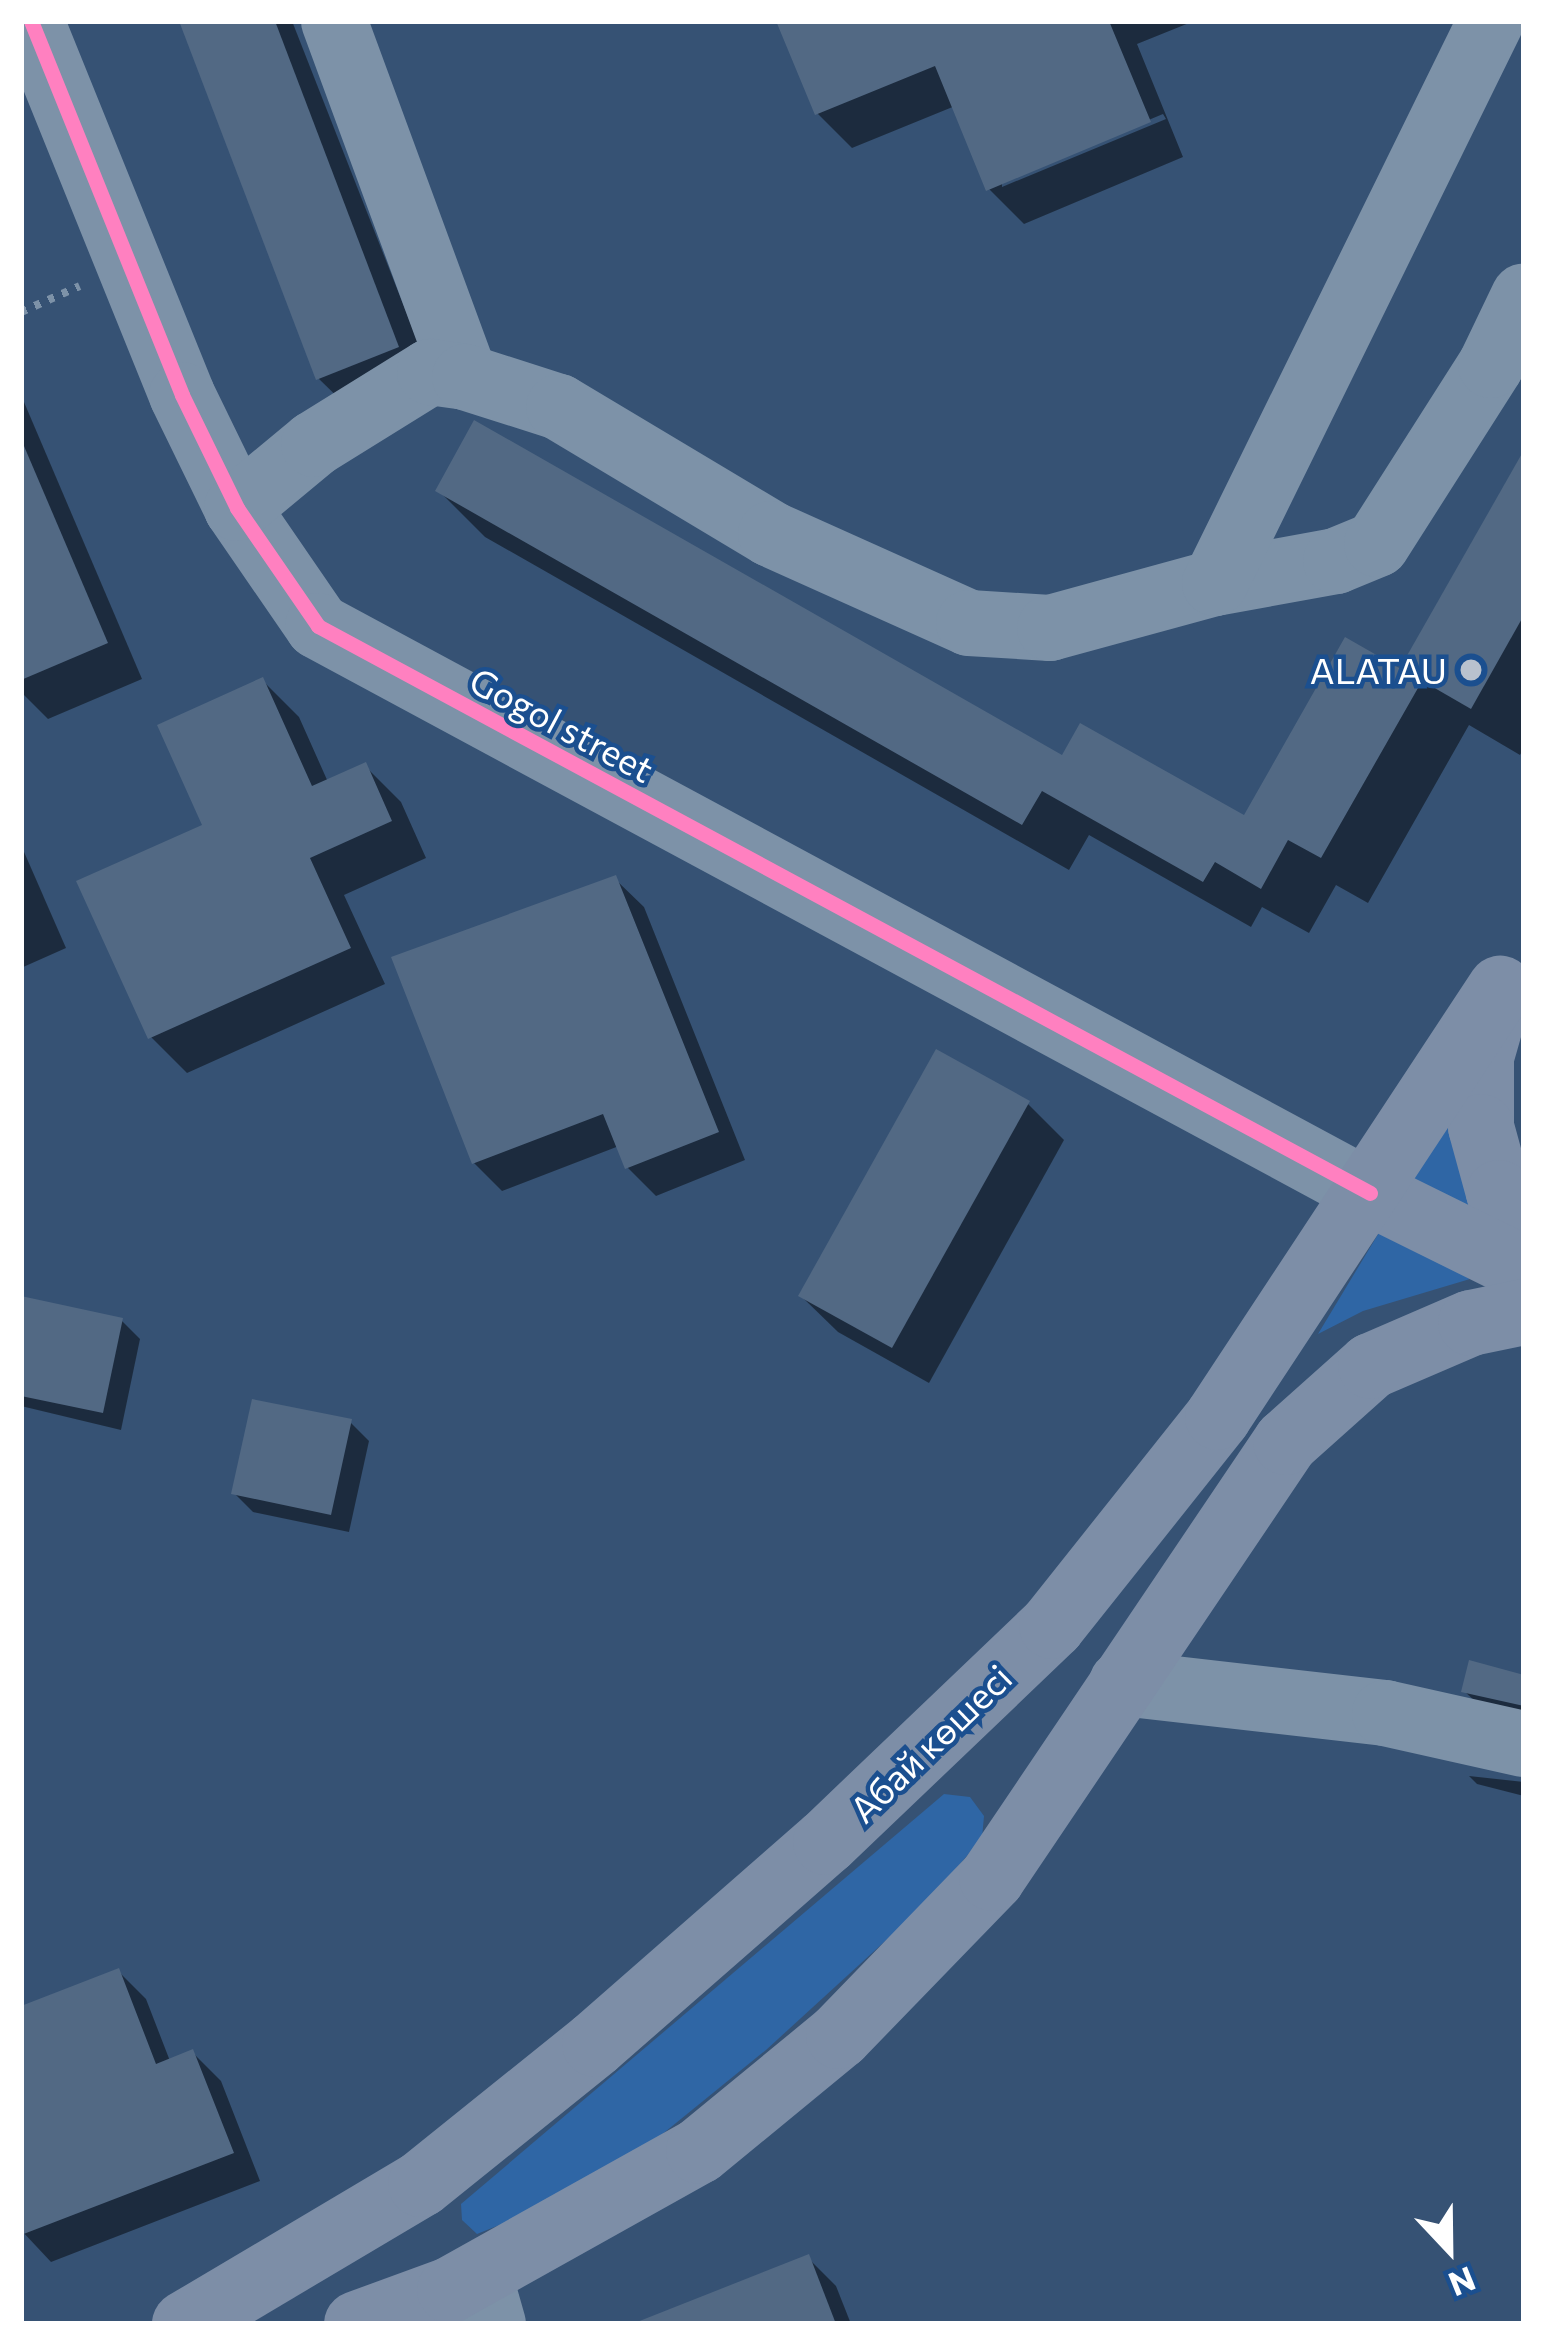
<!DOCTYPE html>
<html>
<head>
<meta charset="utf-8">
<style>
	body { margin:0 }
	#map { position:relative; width:1545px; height:2345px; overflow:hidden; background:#365274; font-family:Commissioner,sans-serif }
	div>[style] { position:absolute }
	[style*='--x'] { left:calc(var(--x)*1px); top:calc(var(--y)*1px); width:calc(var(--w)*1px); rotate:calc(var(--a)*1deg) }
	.green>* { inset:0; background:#2f66a5 }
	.shadow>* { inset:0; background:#0007 }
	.building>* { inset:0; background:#526984 }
	.path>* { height:8px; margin-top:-4px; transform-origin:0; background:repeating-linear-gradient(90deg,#7d92a8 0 6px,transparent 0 15px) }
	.minor>* { height:66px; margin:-33px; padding:0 33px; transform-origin:33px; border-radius:33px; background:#7d92a8 }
	.major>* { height:66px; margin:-33px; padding:0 33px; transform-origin:33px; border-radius:33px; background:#7d8ea7 }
	.cycleway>* { height:15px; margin:-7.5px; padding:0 7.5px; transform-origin:7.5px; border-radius:7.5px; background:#ff80c0 }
	.dots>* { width:33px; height:33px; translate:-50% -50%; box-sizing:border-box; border:6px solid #1b4f8f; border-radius:50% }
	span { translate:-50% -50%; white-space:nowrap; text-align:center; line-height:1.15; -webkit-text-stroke:9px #1b4f8f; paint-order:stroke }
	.poi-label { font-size:36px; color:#fff }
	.right { translate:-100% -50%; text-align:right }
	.street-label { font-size:36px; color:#fff }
	.frame { position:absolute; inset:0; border:24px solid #fff; pointer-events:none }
	.north { position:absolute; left:1389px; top:2189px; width:120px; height:120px; -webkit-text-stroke:9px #1b4f8f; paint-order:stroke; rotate:158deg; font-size:33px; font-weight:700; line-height:48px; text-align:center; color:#fff }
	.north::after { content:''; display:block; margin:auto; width:42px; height:54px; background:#fff; clip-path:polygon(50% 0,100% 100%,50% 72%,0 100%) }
</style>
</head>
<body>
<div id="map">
	<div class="green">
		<i style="clip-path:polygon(1465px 1089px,1503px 1222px,1410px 1178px)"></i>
		<i style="clip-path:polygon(1380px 1231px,1470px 1279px,1363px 1311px,1318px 1334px)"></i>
		<i style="clip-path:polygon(944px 1794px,970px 1797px,984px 1816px,982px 1838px,929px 1901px,766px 2050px,628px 2162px,564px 2199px,477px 2234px,462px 2220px,461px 2204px)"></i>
	</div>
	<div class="shadow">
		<i style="clip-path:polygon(182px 21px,292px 21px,434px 383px,355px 414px,318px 378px)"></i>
		<i style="clip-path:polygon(evenodd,779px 21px,1194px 21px,1137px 44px,1183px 157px,1024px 224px,989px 189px,955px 106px,852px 148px,817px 113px,779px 21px,1163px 114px,1166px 119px,1002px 187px,1002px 181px,1163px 114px)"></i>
		<i style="clip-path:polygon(21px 395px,142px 679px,48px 719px,21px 692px)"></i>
		<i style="clip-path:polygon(1524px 456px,1524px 748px,1520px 755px,1469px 725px,1368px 903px,1336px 885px,1309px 933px,1262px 907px,1251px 927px,1089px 835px,1069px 870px,485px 537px,438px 490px,1063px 759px,1245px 819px,1414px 677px,1404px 667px)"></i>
		<i style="clip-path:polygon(263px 681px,299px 717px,328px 782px,365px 766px,401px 802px,426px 858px,344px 895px,385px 984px,187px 1073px,151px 1037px,206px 826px)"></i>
		<i style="clip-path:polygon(21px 845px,66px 948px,21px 968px)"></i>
		<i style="clip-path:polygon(615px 879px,644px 907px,745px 1160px,656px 1196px,628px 1168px,619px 1146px,502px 1191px,474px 1163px)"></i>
		<i style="clip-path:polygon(1028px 1104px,1064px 1140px,929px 1383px,838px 1332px,801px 1296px)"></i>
		<i style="clip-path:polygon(21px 1319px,122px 1321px,140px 1339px,121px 1430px,21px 1406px)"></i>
		<i style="clip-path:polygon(350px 1422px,369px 1441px,349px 1532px,253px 1512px,234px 1493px)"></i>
		<i style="clip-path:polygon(1524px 1678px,1524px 1716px,1477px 1703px,1464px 1691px)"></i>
		<i style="clip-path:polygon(1469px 1776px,1524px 1782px,1524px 1796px,1477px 1784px)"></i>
		<i style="clip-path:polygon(118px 1971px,146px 1999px,170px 2061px,193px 2053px,221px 2081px,260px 2181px,51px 2262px,21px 2230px,21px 2009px)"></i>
		<i style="clip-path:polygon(808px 2258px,836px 2286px,851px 2324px,640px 2324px)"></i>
	</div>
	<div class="building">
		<i style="clip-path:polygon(179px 21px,275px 21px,399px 347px,316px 380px)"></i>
		<i style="clip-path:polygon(776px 21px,1109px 21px,1151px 122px,986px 191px,935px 66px,815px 115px)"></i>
		<i style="clip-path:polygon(474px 420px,1062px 755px,1080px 723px,1244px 815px,1345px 637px,1422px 681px,1321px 858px,1288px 840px,1261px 889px,1215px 862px,1203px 882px,1042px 791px,1022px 825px,435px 491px)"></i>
		<i style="clip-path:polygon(21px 439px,108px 643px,21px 680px)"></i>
		<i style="clip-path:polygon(1524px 450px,1524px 615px,1471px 709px,1400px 668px)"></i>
		<i style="clip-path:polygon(263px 677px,312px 786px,366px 762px,392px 821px,310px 858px,351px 948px,148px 1039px,76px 881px,202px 825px,157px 725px)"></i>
		<i style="clip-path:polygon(616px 875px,719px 1132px,625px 1169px,603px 1114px,472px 1164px,391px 957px)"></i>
		<i style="clip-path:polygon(936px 1049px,1030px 1101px,892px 1348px,798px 1296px)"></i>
		<i style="clip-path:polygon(21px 1296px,123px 1318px,103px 1413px,21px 1396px)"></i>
		<i style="clip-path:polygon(252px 1399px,352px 1419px,331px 1515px,231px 1494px)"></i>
		<i style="clip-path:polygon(1469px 1660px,1524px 1675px,1524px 1706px,1461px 1692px)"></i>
		<i style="clip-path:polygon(119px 1968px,156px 2064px,193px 2049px,234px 2153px,21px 2235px,21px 2006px)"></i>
		<i style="clip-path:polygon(809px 2254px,836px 2324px,638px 2324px,637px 2322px)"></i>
	</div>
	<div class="path">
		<i style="--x:21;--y:312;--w:64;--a:-23.8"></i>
	</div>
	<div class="minor">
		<i style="--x:31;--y:21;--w:403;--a:68"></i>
		<i style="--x:182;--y:395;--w:126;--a:64"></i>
		<i style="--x:237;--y:508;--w:143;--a:55.5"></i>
		<i style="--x:318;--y:626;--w:1195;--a:28.32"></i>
		<i style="--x:334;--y:21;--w:379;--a:69.8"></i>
		<i style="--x:237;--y:508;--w:100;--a:-39.7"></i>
		<i style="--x:314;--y:444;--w:137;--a:-31.8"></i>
		<i style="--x:430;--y:372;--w:35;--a:8"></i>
		<i style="--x:465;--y:377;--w:99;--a:17.7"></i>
		<i style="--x:559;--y:407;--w:247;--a:30.9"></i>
		<i style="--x:771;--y:534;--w:217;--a:24.2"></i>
		<i style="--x:969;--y:623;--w:81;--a:3.5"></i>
		<i style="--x:1050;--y:628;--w:171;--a:-15.3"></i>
		<i style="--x:1215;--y:583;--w:123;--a:-10.3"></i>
		<i style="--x:1336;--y:561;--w:44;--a:-22.5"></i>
		<i style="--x:1377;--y:544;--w:212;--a:-57.5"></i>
		<i style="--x:1491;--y:365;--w:76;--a:-64.4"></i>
		<i style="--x:1215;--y:583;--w:626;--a:-63.84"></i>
		<i style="--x:1122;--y:1683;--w:265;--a:6.5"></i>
		<i style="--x:1385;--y:1713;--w:142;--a:12.6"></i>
		<i style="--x:479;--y:2275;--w:51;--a:74.1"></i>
	</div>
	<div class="major">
		<i style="--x:1493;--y:1015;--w:44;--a:105.9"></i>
		<i style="--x:1481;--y:1057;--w:70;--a:90"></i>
		<i style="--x:1481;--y:1127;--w:68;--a:74.7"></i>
		<i style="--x:1499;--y:1193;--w:48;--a:58.6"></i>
		<i style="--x:1370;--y:1193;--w:172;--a:26.3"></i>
		<i style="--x:185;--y:2324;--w:274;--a:-30.7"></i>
		<i style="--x:421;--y:2184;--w:223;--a:-38.8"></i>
		<i style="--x:595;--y:2044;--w:307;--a:-41.2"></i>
		<i style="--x:826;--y:1842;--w:313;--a:-43.7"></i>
		<i style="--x:1052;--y:1626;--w:267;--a:-51.5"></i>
		<i style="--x:1218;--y:1417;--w:513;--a:-56.62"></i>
		<i style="--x:357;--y:2324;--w:99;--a:-20.1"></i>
		<i style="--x:450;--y:2290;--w:285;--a:-29.2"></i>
		<i style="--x:699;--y:2151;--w:181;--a:-39.4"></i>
		<i style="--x:839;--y:2036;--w:220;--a:-45.9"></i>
		<i style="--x:992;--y:1878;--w:526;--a:-56.01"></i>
		<i style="--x:1286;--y:1442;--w:114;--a:-41.8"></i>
		<i style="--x:1371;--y:1366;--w:109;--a:-23.3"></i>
		<i style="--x:1471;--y:1323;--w:54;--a:-11.7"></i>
	</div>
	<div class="cycleway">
		<i style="--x:31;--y:21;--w:403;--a:68"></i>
		<i style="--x:182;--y:395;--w:126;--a:64"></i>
		<i style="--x:237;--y:508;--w:143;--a:55.5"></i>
		<i style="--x:318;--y:626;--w:1195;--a:28.32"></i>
	</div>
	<div class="dots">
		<i style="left:1471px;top:670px;background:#b9c2ce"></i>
	</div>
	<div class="poi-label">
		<span class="right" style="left:1447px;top:670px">ALATAU</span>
	</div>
	<div class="street-label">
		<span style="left:562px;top:724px;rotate:28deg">Gogol street</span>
		<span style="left:930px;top:1743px;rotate:-44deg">Абай көшесі</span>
	</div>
	<div class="frame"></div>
	<div class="north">N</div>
</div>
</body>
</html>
